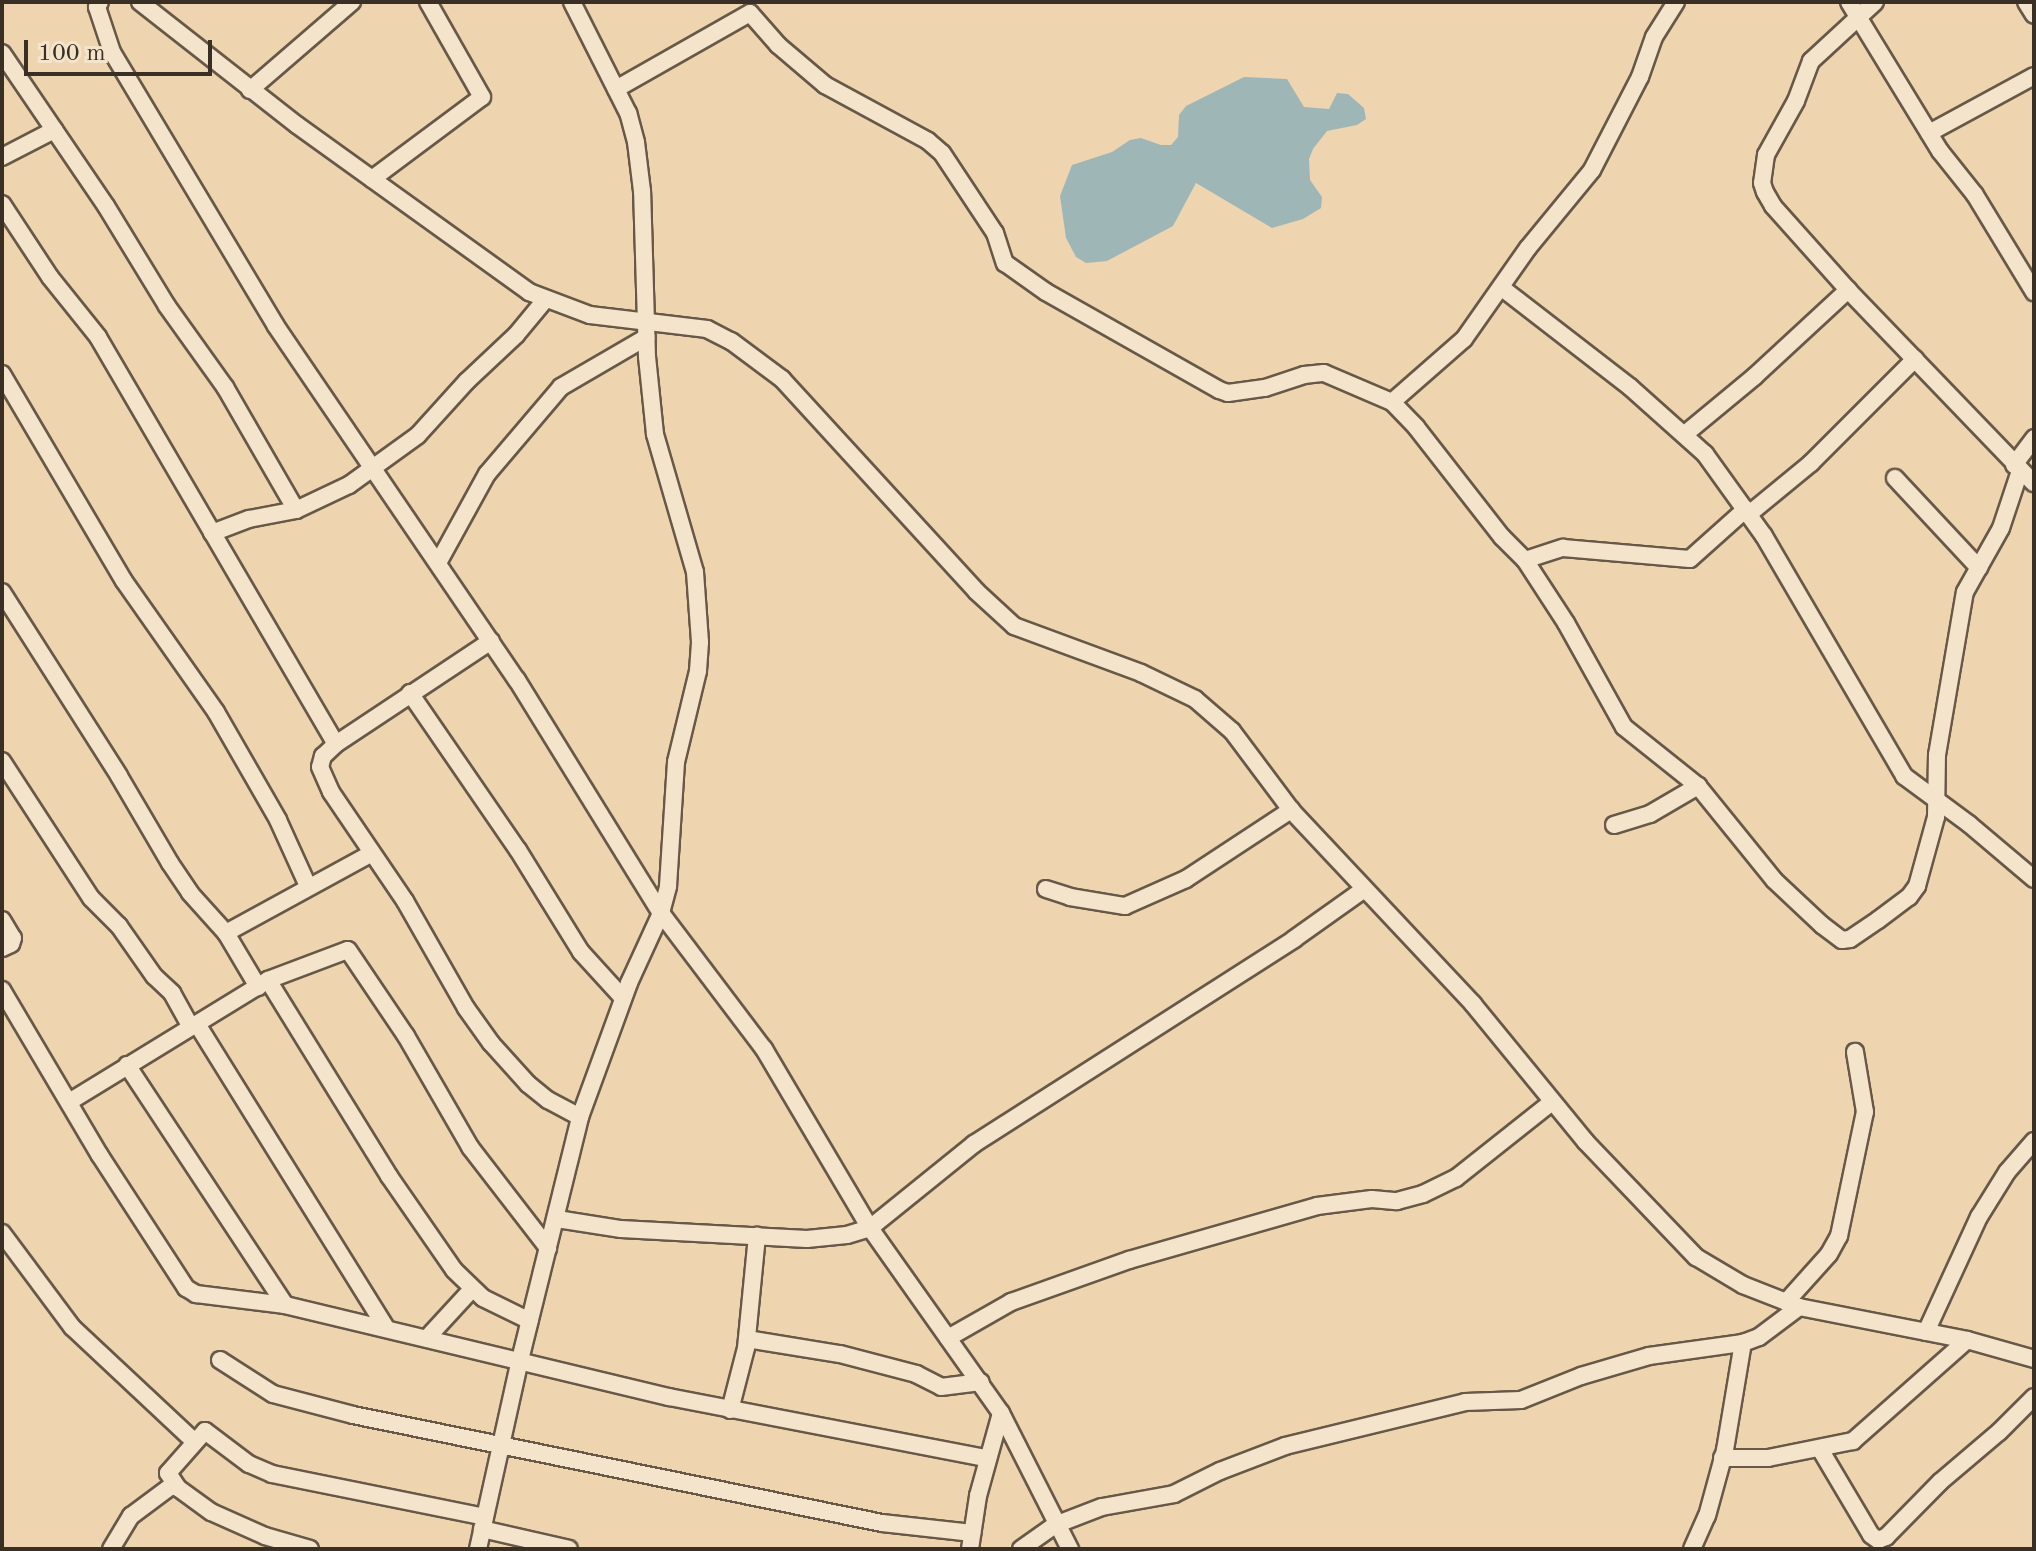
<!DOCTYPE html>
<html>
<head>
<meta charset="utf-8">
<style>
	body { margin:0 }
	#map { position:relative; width:2036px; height:1551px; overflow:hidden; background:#eed5b0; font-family:"Old Standard TT",serif }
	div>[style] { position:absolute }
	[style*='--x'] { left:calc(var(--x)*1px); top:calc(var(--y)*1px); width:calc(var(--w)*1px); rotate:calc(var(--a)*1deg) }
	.water>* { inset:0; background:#9fb6b7 }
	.roads { filter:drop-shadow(2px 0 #675848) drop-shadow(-2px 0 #675848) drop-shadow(0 2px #675848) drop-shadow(0 -2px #675848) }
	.minor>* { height:16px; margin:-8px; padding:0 8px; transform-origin:8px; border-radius:8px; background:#f4e4cc }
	span { translate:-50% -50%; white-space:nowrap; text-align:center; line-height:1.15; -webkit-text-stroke:7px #f4e4cc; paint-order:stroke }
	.frame { position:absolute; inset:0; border:4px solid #3a2f25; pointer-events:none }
	.scale { position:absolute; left:24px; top:40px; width:188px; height:36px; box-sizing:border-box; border:4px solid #3a2f25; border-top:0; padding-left:10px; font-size:24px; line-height:28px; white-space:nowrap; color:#3a2f25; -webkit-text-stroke:6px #f4e4cc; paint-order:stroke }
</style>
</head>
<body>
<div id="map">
	<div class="water">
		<i style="clip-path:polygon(1244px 77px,1287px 79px,1304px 107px,1329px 109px,1337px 93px,1348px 94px,1364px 108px,1366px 119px,1357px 125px,1327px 131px,1313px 149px,1309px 159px,1310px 180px,1322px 197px,1321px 208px,1303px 219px,1272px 228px,1196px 183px,1173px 226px,1107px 261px,1086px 263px,1076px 257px,1066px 238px,1060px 196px,1072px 165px,1112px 152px,1130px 140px,1141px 138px,1161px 145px,1171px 145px,1178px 137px,1179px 115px,1186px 106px)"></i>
	</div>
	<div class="roads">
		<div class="minor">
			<i style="--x:100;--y:2;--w:6;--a:121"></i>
			<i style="--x:97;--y:7;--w:47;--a:71.6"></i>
			<i style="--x:112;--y:52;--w:319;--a:59.1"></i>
			<i style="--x:276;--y:326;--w:428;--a:55.8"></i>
			<i style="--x:517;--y:680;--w:274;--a:58.3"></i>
			<i style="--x:661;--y:913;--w:171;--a:52.9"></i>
			<i style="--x:764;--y:1049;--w:208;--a:59.4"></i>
			<i style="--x:870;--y:1228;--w:227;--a:54.7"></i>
			<i style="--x:1001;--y:1413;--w:153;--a:63.1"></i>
			<i style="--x:140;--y:2;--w:199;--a:38.1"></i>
			<i style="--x:297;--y:125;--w:286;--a:35.7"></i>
			<i style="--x:529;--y:292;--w:65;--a:20.7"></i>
			<i style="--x:590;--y:315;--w:118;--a:6.8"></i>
			<i style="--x:707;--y:329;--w:27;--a:27"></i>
			<i style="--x:731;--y:341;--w:64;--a:36.7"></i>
			<i style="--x:782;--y:379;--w:287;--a:47.5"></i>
			<i style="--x:976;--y:591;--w:52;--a:42.6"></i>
			<i style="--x:1014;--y:626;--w:135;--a:20.3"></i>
			<i style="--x:1141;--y:673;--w:60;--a:25.7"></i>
			<i style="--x:1195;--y:699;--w:49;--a:40.9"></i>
			<i style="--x:1232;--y:731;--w:99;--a:53.2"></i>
			<i style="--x:1291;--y:810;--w:266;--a:46.8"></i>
			<i style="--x:1473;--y:1004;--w:177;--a:50.7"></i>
			<i style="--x:1585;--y:1141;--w:161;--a:46.3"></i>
			<i style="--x:1696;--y:1257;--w:55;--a:30.8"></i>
			<i style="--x:1743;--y:1285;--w:60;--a:21.4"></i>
			<i style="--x:1799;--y:1307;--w:171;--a:11.1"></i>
			<i style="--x:1967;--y:1340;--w:70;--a:15.8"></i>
			<i style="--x:1849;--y:2;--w:175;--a:58.6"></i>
			<i style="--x:1940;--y:151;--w:56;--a:51.5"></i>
			<i style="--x:1975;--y:195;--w:114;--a:58.7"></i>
			<i style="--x:1875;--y:2;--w:87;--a:137.3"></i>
			<i style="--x:1811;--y:61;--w:43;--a:110.6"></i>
			<i style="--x:1796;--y:101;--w:62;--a:119.1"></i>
			<i style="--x:1766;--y:155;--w:28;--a:98"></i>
			<i style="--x:1762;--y:183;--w:9;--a:72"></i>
			<i style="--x:1765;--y:192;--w:16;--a:60"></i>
			<i style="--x:1773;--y:206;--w:113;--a:48.2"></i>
			<i style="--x:1848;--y:290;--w:268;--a:46.1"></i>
			<i style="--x:2026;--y:2;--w:15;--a:58"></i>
			<i style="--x:2;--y:53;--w:185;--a:55.8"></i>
			<i style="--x:106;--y:206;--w:117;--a:58.6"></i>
			<i style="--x:167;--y:306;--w:100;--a:54.4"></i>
			<i style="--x:225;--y:387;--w:142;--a:60"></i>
			<i style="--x:616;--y:89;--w:154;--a:-29.6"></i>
			<i style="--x:750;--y:13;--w:43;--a:48.8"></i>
			<i style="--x:778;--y:45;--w:62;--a:40.4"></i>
			<i style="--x:825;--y:85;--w:117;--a:28.5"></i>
			<i style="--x:928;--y:141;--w:18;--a:41"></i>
			<i style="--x:942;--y:153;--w:96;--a:56.5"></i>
			<i style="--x:995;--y:233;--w:32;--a:72"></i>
			<i style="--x:1005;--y:263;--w:50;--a:35.3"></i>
			<i style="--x:1046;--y:292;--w:199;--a:29.5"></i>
			<i style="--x:1219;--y:390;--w:9;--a:18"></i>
			<i style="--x:1228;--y:393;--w:37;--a:-8"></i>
			<i style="--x:1265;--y:388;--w:41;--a:-18.4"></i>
			<i style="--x:1304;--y:375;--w:20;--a:-6"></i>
			<i style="--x:1324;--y:373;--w:74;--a:23.1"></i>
			<i style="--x:1392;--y:402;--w:35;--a:46"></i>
			<i style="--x:1416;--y:427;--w:140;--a:52"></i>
			<i style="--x:1502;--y:537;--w:33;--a:45"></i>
			<i style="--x:1525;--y:560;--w:75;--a:56.9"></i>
			<i style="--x:1566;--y:623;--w:119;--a:60.9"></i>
			<i style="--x:1624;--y:727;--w:95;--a:38.6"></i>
			<i style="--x:1698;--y:786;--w:121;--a:51"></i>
			<i style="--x:1774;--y:880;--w:66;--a:43.2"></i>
			<i style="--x:1822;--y:925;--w:25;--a:37"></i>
			<i style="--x:1842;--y:940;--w:8;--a:-7"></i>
			<i style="--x:1850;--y:939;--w:34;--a:-34"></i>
			<i style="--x:1878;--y:920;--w:39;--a:-37"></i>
			<i style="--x:1909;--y:897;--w:14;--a:-54"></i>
			<i style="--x:1917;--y:886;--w:72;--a:-74.6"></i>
			<i style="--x:1936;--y:817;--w:62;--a:-89.1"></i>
			<i style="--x:1937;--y:755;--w:165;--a:-80.3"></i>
			<i style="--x:1965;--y:592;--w:73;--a:-60.6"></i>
			<i style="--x:2001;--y:528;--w:60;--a:-71.6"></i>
			<i style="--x:250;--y:90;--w:135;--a:-40.8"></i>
			<i style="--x:1929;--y:133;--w:119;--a:-28.5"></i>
			<i style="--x:2;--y:157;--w:59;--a:-27.4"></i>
			<i style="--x:372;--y:179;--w:137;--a:-36.7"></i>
			<i style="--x:482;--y:97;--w:109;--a:-119.6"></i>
			<i style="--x:2;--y:204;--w:87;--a:56.7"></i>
			<i style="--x:50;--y:277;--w:77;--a:51.3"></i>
			<i style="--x:98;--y:337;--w:471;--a:59.7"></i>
			<i style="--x:1502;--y:288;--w:162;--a:37.7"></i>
			<i style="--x:1630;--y:387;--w:101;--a:41.8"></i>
			<i style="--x:1705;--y:454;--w:101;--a:54.3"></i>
			<i style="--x:1764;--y:536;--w:278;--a:59.7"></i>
			<i style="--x:1904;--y:776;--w:81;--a:36.4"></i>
			<i style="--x:1969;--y:824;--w:85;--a:40.2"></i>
			<i style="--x:2;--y:374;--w:240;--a:59.5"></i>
			<i style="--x:124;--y:581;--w:160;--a:54.9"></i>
			<i style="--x:216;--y:712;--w:125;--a:60.1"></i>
			<i style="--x:278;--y:820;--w:72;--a:65.6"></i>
			<i style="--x:1392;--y:402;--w:96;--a:-41.2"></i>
			<i style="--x:1464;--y:339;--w:111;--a:-54.9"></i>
			<i style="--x:1528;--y:248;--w:101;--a:-50.6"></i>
			<i style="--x:1592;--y:170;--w:105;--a:-62.7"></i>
			<i style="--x:1640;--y:77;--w:42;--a:-70.7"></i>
			<i style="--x:1654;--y:37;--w:41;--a:-57.8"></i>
			<i style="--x:1685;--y:434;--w:91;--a:-39.6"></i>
			<i style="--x:1755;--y:376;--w:127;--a:-42.8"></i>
			<i style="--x:2014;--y:465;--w:34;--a:-53"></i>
			<i style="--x:1895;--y:478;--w:123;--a:47"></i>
			<i style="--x:1749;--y:514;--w:80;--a:-39.4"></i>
			<i style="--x:1811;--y:463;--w:147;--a:-45"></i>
			<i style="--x:212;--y:533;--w:40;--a:-21"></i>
			<i style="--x:249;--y:519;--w:48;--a:-10.8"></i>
			<i style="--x:296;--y:510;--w:59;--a:-25.3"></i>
			<i style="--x:349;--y:485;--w:85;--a:-35.9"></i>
			<i style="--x:418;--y:435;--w:73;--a:-47.8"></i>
			<i style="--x:467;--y:381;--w:67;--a:-43.2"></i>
			<i style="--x:516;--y:335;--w:45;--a:-50.4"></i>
			<i style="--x:1525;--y:560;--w:40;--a:-18"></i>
			<i style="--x:1563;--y:548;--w:127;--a:5"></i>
			<i style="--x:1690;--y:559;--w:75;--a:-41.8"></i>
			<i style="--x:438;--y:563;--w:102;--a:-61.2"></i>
			<i style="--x:487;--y:474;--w:114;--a:-49.6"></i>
			<i style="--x:561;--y:387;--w:99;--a:-30.2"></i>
			<i style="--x:2;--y:592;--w:218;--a:57.5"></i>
			<i style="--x:119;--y:776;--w:101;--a:59.6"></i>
			<i style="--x:170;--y:863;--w:36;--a:56"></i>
			<i style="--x:190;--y:893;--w:54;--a:48"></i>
			<i style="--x:226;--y:933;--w:63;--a:59.3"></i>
			<i style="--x:491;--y:641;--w:186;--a:146.4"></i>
			<i style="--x:336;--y:744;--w:18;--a:137"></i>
			<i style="--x:323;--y:756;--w:11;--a:105"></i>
			<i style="--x:320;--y:767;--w:27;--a:66"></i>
			<i style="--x:331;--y:792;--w:132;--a:55.8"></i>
			<i style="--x:405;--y:901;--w:123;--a:60.3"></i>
			<i style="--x:466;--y:1008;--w:43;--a:54.5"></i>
			<i style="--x:491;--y:1043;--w:55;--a:47.9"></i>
			<i style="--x:528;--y:1084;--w:26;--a:39"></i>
			<i style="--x:548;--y:1100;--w:36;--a:28"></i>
			<i style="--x:410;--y:693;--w:191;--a:55.5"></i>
			<i style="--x:518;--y:850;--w:120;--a:58.3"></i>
			<i style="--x:581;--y:952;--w:62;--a:47.6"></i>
			<i style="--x:2;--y:761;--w:163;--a:57"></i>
			<i style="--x:91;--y:898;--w:40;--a:45"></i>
			<i style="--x:119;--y:926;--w:61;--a:55"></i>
			<i style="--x:154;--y:976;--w:25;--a:43"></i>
			<i style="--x:172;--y:993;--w:39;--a:61"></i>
			<i style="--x:1614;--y:825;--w:38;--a:-17"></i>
			<i style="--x:1650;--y:814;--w:56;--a:-30.3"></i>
			<i style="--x:1046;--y:889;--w:25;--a:18"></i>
			<i style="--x:1070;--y:897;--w:56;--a:9.3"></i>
			<i style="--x:1125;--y:906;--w:67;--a:-23.9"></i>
			<i style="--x:1186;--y:879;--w:126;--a:-33.3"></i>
			<i style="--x:2;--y:920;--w:21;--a:59"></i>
			<i style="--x:13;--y:938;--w:6;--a:108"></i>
			<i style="--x:11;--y:944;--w:10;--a:156"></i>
			<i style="--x:226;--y:933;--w:166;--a:-28.7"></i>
			<i style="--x:268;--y:980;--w:230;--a:58.3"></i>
			<i style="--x:389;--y:1176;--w:114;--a:55.3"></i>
			<i style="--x:454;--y:1270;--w:40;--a:44"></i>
			<i style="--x:483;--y:1298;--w:52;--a:26.1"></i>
			<i style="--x:2;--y:990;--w:191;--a:59.4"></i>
			<i style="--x:99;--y:1154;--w:160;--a:57"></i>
			<i style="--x:186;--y:1288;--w:12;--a:31"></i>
			<i style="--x:196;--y:1294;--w:90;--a:7"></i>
			<i style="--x:285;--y:1305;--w:395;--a:13.5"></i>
			<i style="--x:669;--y:1397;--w:324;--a:10.9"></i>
			<i style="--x:197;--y:1024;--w:358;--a:58.1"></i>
			<i style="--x:127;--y:1065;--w:287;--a:56.6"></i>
			<i style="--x:69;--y:1102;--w:233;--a:-31.5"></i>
			<i style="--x:268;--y:980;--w:85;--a:-20.6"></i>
			<i style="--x:348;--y:950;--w:104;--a:56"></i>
			<i style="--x:406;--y:1036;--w:128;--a:60"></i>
			<i style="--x:470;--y:1147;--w:128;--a:52.3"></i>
			<i style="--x:557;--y:1219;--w:65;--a:8.9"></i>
			<i style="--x:621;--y:1229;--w:186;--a:3.1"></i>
			<i style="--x:807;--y:1239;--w:40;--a:-5.7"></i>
			<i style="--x:847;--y:1235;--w:24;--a:-17"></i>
			<i style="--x:870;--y:1228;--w:134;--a:-38.9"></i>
			<i style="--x:974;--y:1144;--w:380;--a:-32.6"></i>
			<i style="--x:1294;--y:939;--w:85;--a:-35.4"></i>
			<i style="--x:2;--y:1233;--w:117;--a:53.3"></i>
			<i style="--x:72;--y:1327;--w:167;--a:43.1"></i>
			<i style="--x:1786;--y:1302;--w:64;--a:-48.1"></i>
			<i style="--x:1829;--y:1254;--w:21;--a:-61"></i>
			<i style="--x:1839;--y:1236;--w:127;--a:-78.2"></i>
			<i style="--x:1865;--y:1112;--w:61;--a:-99.5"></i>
			<i style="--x:1926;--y:1332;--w:127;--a:-65.3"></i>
			<i style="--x:1979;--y:1217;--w:53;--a:-58.1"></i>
			<i style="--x:2007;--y:1172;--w:41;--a:-48.9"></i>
			<i style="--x:427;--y:1338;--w:67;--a:-47.4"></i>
			<i style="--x:948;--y:1338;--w:73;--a:-29.7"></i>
			<i style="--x:1011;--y:1302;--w:125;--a:-19.6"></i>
			<i style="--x:1129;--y:1260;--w:196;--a:-16"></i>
			<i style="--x:1317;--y:1206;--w:55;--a:-7.3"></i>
			<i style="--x:1372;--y:1199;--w:25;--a:5"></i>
			<i style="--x:1397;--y:1201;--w:27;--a:-15"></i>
			<i style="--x:1423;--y:1194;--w:37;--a:-26"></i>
			<i style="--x:1456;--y:1178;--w:122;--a:-38.4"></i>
			<i style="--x:747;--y:1339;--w:94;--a:9.2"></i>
			<i style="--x:840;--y:1354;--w:79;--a:14.7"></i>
			<i style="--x:916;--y:1374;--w:28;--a:27"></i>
			<i style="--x:941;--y:1387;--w:40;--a:-7.1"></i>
			<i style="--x:220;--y:1360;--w:63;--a:32.7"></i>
			<i style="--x:273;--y:1394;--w:83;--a:14.7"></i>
			<i style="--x:353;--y:1415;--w:540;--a:11.54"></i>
			<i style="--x:882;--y:1523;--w:91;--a:6.3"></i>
			<i style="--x:730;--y:1410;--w:64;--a:-75.5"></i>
			<i style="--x:746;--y:1348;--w:113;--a:-84.4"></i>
			<i style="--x:1820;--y:1449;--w:100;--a:59.3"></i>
			<i style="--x:1871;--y:1535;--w:9;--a:36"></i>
			<i style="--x:1878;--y:1540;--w:9;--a:-21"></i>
			<i style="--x:1886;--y:1537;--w:77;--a:-45.5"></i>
			<i style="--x:1940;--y:1482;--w:77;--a:-40.3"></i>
			<i style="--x:1999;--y:1432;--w:49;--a:-45"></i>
			<i style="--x:1722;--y:1458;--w:46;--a:0"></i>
			<i style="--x:1768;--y:1458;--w:87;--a:-11.3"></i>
			<i style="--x:1853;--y:1441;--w:152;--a:-41.5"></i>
			<i style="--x:482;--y:1529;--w:89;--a:12.9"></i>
			<i style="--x:111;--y:1549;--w:39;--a:-59"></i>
			<i style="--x:131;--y:1516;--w:54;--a:-36.7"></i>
			<i style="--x:310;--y:1549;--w:47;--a:-163.9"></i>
			<i style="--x:265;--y:1536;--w:59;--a:-156"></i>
			<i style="--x:211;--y:1512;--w:41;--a:-144"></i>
			<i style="--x:178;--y:1488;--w:18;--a:-124"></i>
			<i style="--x:168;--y:1473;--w:56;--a:-48.6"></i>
			<i style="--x:205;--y:1431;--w:55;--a:36.9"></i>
			<i style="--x:249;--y:1464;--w:25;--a:23"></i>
			<i style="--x:272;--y:1474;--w:217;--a:11.4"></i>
			<i style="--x:478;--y:1549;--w:194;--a:-77.5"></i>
			<i style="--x:520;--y:1360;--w:250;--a:-76.1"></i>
			<i style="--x:580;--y:1117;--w:143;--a:-69.9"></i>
			<i style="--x:629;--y:983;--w:77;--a:-65.4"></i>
			<i style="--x:661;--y:913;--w:28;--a:-75"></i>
			<i style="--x:668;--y:886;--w:124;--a:-86.3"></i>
			<i style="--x:676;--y:762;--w:94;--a:-76.4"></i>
			<i style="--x:698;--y:671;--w:29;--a:-86"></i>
			<i style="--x:700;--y:642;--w:70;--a:-94.1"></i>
			<i style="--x:695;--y:572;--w:144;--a:-106.2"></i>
			<i style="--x:655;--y:434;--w:77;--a:-95.9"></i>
			<i style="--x:647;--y:357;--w:166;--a:-91.7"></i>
			<i style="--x:642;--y:191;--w:49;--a:-97"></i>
			<i style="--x:636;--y:142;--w:30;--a:-105"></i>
			<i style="--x:628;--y:113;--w:124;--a:-116.8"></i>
			<i style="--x:970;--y:1549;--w:54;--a:-81.4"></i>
			<i style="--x:978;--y:1496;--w:86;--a:-74.5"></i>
			<i style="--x:1021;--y:1549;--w:42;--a:-35.2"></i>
			<i style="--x:1055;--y:1525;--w:50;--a:-21"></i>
			<i style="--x:1102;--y:1507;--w:73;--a:-10.2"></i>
			<i style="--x:1174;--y:1494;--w:51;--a:-26.6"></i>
			<i style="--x:1220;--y:1471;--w:70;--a:-21"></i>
			<i style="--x:1285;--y:1446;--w:185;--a:-13.7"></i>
			<i style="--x:1465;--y:1402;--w:56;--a:-2"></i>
			<i style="--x:1521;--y:1400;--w:65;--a:-21.8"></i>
			<i style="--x:1581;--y:1376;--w:71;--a:-16.4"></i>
			<i style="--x:1649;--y:1356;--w:95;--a:-7.9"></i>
			<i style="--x:1743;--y:1343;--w:17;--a:-21"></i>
			<i style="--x:1759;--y:1337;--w:50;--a:-36.9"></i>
			<i style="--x:1692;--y:1549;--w:36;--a:-66"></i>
			<i style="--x:1707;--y:1516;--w:68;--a:-74.7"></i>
			<i style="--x:1725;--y:1450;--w:109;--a:-80.5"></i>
		</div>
	</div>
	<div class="frame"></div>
	<div class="scale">100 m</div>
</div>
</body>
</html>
